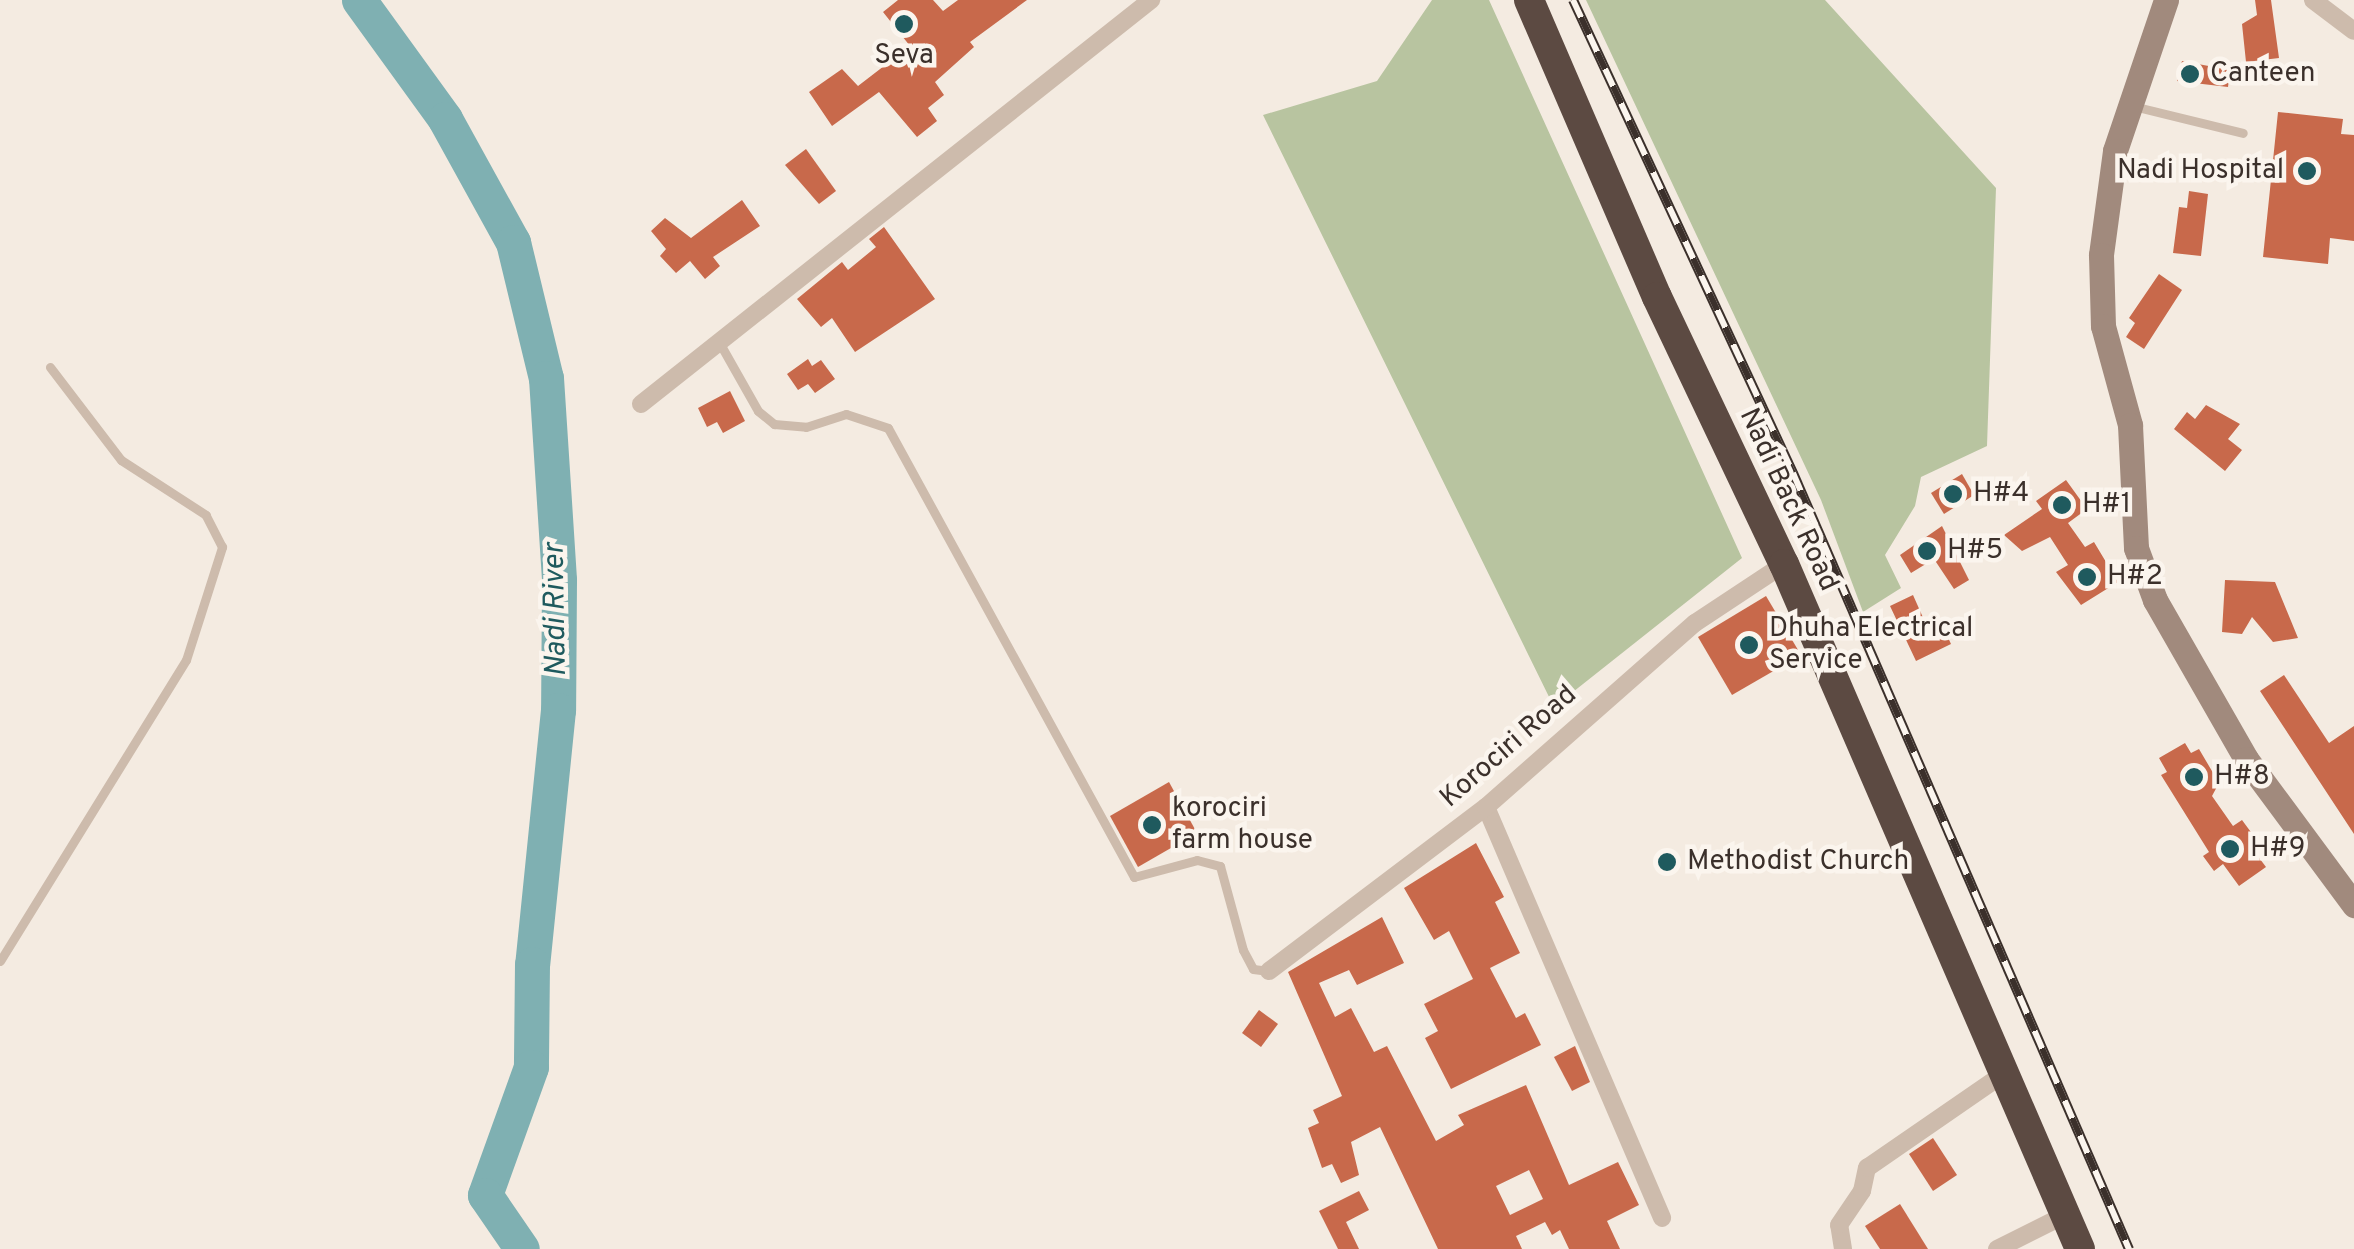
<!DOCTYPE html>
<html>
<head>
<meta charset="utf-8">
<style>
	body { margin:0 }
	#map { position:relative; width:2354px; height:1249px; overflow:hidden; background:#f4ebe1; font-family:Overpass,sans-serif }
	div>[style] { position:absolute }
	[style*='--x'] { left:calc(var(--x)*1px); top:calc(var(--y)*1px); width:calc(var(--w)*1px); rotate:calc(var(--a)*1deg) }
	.green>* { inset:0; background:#b8c4a0 }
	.river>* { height:35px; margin:-17.5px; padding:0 17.5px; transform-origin:17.5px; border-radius:17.5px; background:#7fb0b2 }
	.building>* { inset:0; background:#c8694b }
	.lane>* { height:9px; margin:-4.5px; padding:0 4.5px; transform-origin:4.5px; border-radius:4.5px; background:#cdbbac }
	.street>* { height:18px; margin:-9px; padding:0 9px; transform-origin:9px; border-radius:9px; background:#cdbbac }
	.secondary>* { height:25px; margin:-12.5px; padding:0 12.5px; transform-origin:12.5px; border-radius:12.5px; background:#a18a7d }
	.highway>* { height:30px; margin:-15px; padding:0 15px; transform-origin:15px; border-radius:15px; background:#5c4a42 }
	.rail>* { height:10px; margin-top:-5px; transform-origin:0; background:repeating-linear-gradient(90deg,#fbf5ee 0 19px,#3b302b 0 38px); box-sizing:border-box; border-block:2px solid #3b302b }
	.dots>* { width:28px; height:28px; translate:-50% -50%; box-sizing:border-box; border:5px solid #fbf5ee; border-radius:50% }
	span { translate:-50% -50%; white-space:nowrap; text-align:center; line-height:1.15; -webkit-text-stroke:9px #fbf5ee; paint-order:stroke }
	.poi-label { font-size:28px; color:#3b302b }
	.left { translate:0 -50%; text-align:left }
	.right { translate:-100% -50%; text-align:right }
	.street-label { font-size:28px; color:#3b302b }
	.water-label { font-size:30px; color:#1f5a5e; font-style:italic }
</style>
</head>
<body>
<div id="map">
	<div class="green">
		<i style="clip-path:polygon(1432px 0,1489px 0,1742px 558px,1554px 707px,1263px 115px,1377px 81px)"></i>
		<i style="clip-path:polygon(1586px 0,1825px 0,1996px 188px,1987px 446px,1921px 477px,1915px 506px,1885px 555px,1901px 588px,1863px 612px,1821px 500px)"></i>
	</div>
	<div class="river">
		<i style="--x:359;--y:0;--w:147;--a:54.1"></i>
		<i style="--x:445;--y:119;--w:141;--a:61.1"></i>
		<i style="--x:513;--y:242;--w:140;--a:76.4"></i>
		<i style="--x:546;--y:378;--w:202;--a:86.3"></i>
		<i style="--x:559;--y:580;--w:130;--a:90.4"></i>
		<i style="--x:558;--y:710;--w:255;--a:95.8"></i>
		<i style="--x:532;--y:964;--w:103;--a:90.6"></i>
		<i style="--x:531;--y:1067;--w:136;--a:109.8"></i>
		<i style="--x:485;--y:1195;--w:65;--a:55.6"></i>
	</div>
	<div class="building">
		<i style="clip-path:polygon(898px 0,933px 0,943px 11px,958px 0,1027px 0,970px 42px,974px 47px,935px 82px,944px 95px,928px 108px,937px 121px,917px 137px,879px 92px,832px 126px,809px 92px,842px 69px,858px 86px,910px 46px,883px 12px)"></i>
		<i style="clip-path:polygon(2255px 0,2271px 0,2279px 58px,2246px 62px,2242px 24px,2257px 15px)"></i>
		<i style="clip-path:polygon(2182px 61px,2230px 70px,2228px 87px,2177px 81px)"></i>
		<i style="clip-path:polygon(2278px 112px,2343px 119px,2341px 134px,2354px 135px,2354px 241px,2330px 238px,2328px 264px,2263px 257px)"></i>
		<i style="clip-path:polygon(806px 149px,836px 191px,819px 204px,785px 165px)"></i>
		<i style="clip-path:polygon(2189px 191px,2208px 194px,2201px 256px,2173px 253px,2179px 207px,2187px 208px)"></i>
		<i style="clip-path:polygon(742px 200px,760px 226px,713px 257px,720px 266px,705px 279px,690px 261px,676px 273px,660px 256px,666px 249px,651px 231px,665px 218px,691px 238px)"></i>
		<i style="clip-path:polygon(884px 227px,935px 299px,855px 352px,832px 318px,821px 327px,797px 299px,842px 262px,848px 270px,876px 247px,869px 239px)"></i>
		<i style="clip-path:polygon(2159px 274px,2182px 290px,2144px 349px,2126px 337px,2135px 323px,2129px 318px)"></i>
		<i style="clip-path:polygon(808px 359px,812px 366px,821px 360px,835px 379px,815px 393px,808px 384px,798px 390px,787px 374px)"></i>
		<i style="clip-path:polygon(730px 391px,745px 421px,723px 433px,717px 422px,707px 427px,698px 408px)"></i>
		<i style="clip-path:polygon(2206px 405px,2240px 424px,2228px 439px,2242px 450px,2225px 471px,2174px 429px,2187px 412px,2195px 419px)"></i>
		<i style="clip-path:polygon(1962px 474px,1974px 495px,1944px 514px,1931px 493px)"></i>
		<i style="clip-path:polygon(2066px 480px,2087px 509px,2068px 523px,2085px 547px,2094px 542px,2118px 582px,2081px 605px,2056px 572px,2068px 565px,2050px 537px,2022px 551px,2004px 535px,2042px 509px,2036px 501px)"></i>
		<i style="clip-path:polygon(1942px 526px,1969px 580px,1954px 589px,1934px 559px,1911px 573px,1900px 555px)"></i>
		<i style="clip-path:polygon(2225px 580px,2275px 582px,2298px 638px,2273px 642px,2252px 617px,2242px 634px,2222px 632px)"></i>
		<i style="clip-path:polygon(1913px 595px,1925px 622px,1938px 616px,1951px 644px,1916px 661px,1890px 606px)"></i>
		<i style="clip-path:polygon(1766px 596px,1801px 655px,1732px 695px,1698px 637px)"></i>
		<i style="clip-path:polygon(2284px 675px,2329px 743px,2354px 726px,2354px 834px,2260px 691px)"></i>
		<i style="clip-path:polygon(2185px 743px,2191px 753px,2199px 749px,2219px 783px,2212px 796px,2233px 826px,2242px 820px,2256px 839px,2251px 847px,2266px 867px,2239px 886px,2223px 864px,2214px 871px,2203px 856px,2209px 852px,2161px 775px,2167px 772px,2159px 758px)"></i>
		<i style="clip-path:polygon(1169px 782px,1197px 833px,1138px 867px,1110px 816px)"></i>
		<i style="clip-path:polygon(1476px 843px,1504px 897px,1495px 902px,1520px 953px,1490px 968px,1516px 1018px,1525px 1013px,1541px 1045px,1451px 1089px,1425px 1038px,1438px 1031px,1424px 1004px,1473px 979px,1449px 931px,1434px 940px,1404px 888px)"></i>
		<i style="clip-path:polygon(evenodd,1382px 917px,1404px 963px,1357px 985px,1349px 970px,1319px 983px,1335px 1017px,1351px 1008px,1374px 1052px,1387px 1046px,1436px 1141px,1464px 1125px,1458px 1115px,1526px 1085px,1569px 1185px,1618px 1162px,1639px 1205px,1607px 1221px,1620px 1249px,1569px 1249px,1560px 1230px,1552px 1235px,1545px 1222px,1516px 1236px,1522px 1249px,1438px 1249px,1380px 1127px,1351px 1142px,1359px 1175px,1341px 1183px,1332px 1164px,1322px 1168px,1308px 1128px,1319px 1123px,1313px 1110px,1342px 1096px,1288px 972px,1382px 917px,1529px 1170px,1543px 1199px,1510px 1215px,1496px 1186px,1529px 1170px)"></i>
		<i style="clip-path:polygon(1259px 1010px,1278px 1024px,1261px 1047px,1242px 1033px)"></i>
		<i style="clip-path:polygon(1575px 1046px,1590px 1082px,1572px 1091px,1554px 1057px)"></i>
		<i style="clip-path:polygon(1933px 1138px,1957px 1175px,1933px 1191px,1909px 1154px)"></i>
		<i style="clip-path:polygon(1359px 1191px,1369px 1210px,1346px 1222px,1359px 1249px,1338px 1249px,1319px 1211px)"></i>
		<i style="clip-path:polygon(1900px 1204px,1928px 1249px,1880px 1249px,1865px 1226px)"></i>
	</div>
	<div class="lane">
		<i style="--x:2133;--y:106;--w:113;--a:13.8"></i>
		<i style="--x:719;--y:342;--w:79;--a:60.5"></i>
		<i style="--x:758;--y:411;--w:21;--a:39"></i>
		<i style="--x:774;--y:424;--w:32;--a:5"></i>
		<i style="--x:806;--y:427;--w:42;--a:-18"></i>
		<i style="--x:846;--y:414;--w:44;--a:18.4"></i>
		<i style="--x:888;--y:428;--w:512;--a:61.28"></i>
		<i style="--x:1134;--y:877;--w:65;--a:-15.1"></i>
		<i style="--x:1197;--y:860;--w:24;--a:15"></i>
		<i style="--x:1220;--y:866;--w:87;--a:74.7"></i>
		<i style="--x:1243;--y:950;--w:21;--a:62"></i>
		<i style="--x:1253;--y:969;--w:16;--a:7"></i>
		<i style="--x:0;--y:961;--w:354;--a:-58.3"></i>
		<i style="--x:186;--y:660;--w:119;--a:-72.3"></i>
		<i style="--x:222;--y:547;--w:36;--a:-117"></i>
		<i style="--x:206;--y:515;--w:101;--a:-147.1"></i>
		<i style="--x:121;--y:460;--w:117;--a:-127.4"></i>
	</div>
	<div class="street">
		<i style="--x:2313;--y:0;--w:51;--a:37.1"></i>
		<i style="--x:641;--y:404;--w:651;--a:-38.38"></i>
		<i style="--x:1486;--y:807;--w:447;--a:66.8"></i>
		<i style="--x:1269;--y:971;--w:272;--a:-37.1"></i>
		<i style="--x:1486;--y:807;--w:278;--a:-41.4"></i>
		<i style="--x:1695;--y:623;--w:107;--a:-33.5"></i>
		<i style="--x:1843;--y:1249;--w:24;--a:-99"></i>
		<i style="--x:1839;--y:1225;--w:41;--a:-55.9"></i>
		<i style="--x:1862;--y:1191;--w:24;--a:-78"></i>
		<i style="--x:1867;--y:1168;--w:164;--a:-34.6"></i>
		<i style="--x:1997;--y:1249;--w:76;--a:-26.6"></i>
	</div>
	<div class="secondary">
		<i style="--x:2166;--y:0;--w:159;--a:108.7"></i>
		<i style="--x:2115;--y:151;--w:105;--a:97.7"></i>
		<i style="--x:2101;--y:255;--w:71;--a:88.4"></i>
		<i style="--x:2103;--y:326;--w:103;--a:74.7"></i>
		<i style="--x:2130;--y:425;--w:123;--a:87.2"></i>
		<i style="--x:2136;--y:548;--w:55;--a:69.9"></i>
		<i style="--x:2155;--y:600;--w:183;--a:60.2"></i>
		<i style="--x:2246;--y:759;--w:182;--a:53.5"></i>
	</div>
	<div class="highway">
		<i style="--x:1529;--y:0;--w:323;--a:66.7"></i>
		<i style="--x:1657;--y:297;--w:296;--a:64.6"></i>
		<i style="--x:1784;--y:564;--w:746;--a:66.63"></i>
	</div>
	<div class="rail">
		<i style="--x:1573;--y:0;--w:522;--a:65.06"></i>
		<i style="--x:1793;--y:473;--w:846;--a:66.59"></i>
	</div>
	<div class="dots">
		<i style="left:904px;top:24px;background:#1f5a5e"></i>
		<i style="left:2190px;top:74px;background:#1f5a5e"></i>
		<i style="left:2307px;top:171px;background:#1f5a5e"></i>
		<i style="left:1953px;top:494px;background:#1f5a5e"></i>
		<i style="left:2062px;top:505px;background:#1f5a5e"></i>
		<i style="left:1927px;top:551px;background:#1f5a5e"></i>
		<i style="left:2087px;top:577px;background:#1f5a5e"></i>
		<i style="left:1749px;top:645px;background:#1f5a5e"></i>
		<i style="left:2194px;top:777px;background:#1f5a5e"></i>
		<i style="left:1152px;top:825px;background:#1f5a5e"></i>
		<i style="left:2230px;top:849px;background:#1f5a5e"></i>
		<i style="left:1667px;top:862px;background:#1f5a5e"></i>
	</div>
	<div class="poi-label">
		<span style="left:904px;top:56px">Seva</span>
		<span class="left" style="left:2210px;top:74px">Canteen</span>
		<span class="right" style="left:2284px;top:171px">Nadi Hospital</span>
		<span class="left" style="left:1973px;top:494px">H#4</span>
		<span class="left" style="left:2082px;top:505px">H#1</span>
		<span class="left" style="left:1947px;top:551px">H#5</span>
		<span class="left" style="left:2107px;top:577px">H#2</span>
		<span class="left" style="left:1769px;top:645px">Dhuha Electrical<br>Service</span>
		<span class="left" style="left:2214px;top:777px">H#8</span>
		<span class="left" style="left:1172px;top:825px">korociri<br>farm house</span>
		<span class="left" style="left:2250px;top:849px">H#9</span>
		<span class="left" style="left:1687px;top:862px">Methodist Church</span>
	</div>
	<div class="street-label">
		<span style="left:1788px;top:500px;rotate:65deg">Nadi Back Road</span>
		<span style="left:1509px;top:747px;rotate:-41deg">Korociri Road</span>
	</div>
	<div class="water-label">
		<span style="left:557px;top:610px;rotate:-91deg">Nadi River</span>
	</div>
</div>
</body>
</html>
